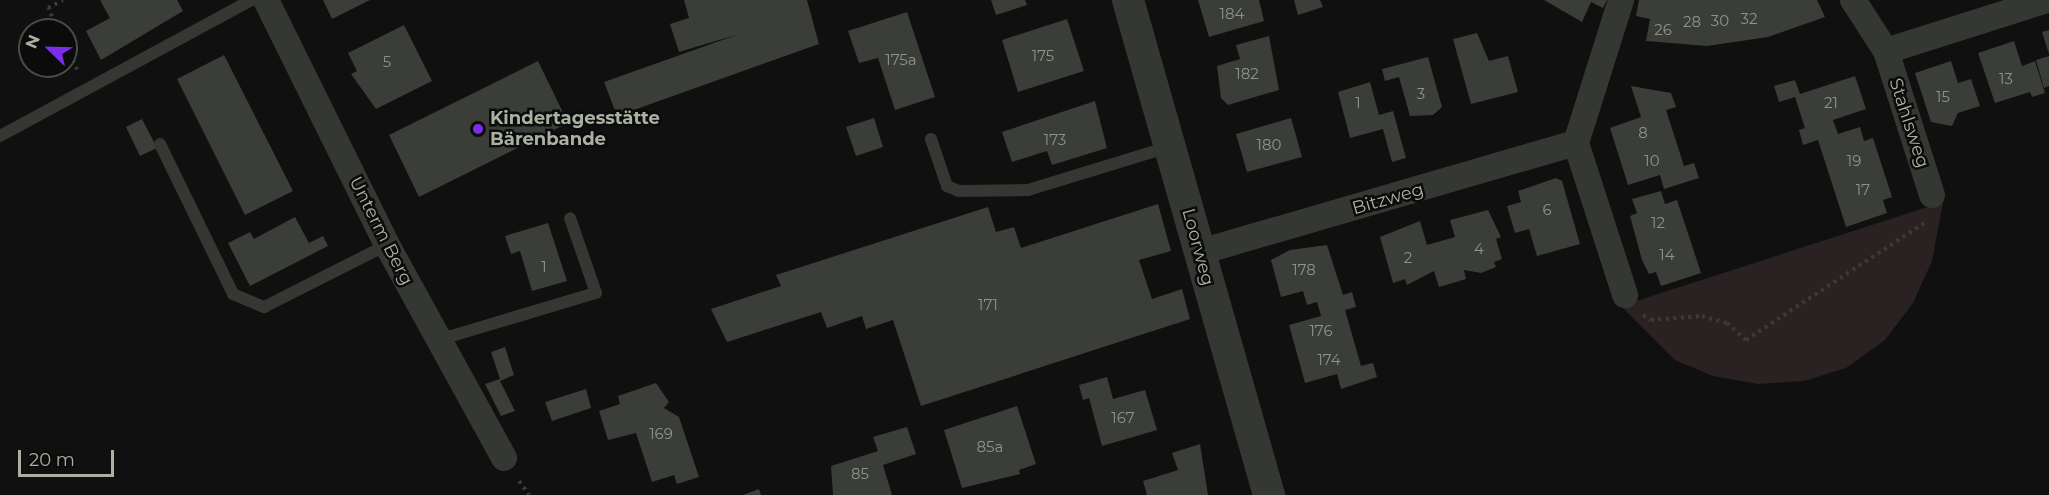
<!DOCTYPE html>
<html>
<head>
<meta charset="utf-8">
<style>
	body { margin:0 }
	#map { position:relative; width:2049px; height:495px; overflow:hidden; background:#0f100f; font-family:Montserrat,sans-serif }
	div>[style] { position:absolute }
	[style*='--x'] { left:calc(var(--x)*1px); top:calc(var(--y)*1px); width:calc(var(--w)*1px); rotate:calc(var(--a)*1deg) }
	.green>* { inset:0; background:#2a2222 }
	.building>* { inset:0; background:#3b3d39 }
	.path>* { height:4px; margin-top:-2px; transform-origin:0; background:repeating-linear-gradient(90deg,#393c36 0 3px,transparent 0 7.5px) }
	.service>* { height:12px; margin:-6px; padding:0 6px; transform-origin:6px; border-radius:6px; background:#343732 }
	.minor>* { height:26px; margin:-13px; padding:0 13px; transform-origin:13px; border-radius:13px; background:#343732 }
	.tertiary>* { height:32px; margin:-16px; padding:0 16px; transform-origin:16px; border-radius:16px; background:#343732 }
	.dots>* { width:16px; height:16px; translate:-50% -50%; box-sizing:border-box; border:3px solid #0a0b0a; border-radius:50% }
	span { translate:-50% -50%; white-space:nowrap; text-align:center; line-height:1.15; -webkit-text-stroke:5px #0a0b0a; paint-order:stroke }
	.number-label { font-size:15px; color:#8e9487 }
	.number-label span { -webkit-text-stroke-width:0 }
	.poi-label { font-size:18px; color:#aab1a1; font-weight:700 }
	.left { translate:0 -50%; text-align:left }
	.street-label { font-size:18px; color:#aab1a1 }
	.north { position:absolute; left:18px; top:18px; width:60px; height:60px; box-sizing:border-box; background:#0a0b0a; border:2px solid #4a4d46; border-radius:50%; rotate:293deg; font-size:16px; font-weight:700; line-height:24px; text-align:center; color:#aab1a1 }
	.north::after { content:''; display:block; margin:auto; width:21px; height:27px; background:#7c2dea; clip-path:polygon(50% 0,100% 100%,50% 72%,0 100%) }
	.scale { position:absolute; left:18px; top:450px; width:96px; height:27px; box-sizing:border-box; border:3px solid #aab1a1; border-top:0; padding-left:8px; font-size:18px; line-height:21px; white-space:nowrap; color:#aab1a1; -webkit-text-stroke:4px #0a0b0a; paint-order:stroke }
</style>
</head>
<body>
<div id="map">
	<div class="green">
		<i style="clip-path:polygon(1943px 202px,1932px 261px,1913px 303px,1885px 340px,1846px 368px,1804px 381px,1758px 384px,1713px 376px,1675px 360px,1621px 306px)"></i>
	</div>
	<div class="building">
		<i style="clip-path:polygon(100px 0,177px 0,183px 11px,101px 60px,86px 31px,110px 18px)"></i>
		<i style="clip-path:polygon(323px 0,370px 0,332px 19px)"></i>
		<i style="clip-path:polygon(684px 0,807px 0,819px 44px,617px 116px,604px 82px,739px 34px,679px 52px,670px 24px,689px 18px)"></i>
		<i style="clip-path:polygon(991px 0,1025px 0,1027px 5px,996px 15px)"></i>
		<i style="clip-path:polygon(1198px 0,1259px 0,1264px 21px,1209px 37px)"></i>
		<i style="clip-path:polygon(1294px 0,1320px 0,1323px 7px,1298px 15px)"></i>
		<i style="clip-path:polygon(1544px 0,1607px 0,1603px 8px,1591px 2px,1582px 22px)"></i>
		<i style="clip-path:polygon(1639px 0,1817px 0,1825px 17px,1768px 37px,1707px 46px,1646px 41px,1650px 19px,1636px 16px)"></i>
		<i style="clip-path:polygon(907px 12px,935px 97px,895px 110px,878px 58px,859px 63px,848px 31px)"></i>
		<i style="clip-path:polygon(1067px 19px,1084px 71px,1018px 92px,1002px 40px)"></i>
		<i style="clip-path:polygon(404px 25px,432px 81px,376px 109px,351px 74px,357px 71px,348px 53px)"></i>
		<i style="clip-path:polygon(2049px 30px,2049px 54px,2042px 32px)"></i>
		<i style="clip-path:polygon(1477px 33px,1489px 61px,1508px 56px,1518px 92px,1471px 104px,1453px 39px)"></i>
		<i style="clip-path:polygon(1269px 36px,1279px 90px,1228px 105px,1221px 98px,1217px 66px,1240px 59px,1236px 45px)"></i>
		<i style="clip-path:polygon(2014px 41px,2022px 66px,2035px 61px,2045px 93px,2032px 97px,2030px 92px,1995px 103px,1978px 53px)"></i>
		<i style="clip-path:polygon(224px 55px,293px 191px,245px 215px,177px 79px)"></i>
		<i style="clip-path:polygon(2049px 56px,2049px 86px,2044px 88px,2036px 60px)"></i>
		<i style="clip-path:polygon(1428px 57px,1442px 107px,1433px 115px,1410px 116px,1399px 77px,1385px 81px,1382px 69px)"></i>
		<i style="clip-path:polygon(538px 61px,568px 123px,419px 197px,389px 135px)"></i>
		<i style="clip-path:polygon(1951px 61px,1958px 83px,1971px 79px,1980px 106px,1958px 113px,1952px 126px,1931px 122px,1915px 73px)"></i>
		<i style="clip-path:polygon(1855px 76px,1866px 109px,1833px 120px,1838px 134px,1860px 127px,1864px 141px,1873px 138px,1892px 197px,1883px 200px,1887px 213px,1846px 227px,1818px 140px,1803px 145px,1799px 130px,1805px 128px,1795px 97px,1779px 102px,1774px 86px,1795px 80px,1800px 94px)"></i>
		<i style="clip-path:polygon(1370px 82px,1379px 115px,1393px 111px,1406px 158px,1392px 162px,1383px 129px,1350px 138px,1338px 92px)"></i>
		<i style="clip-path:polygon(1631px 86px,1671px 93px,1676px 107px,1666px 110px,1684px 166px,1694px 163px,1699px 178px,1664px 189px,1660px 175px,1628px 185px,1610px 128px,1641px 117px)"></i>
		<i style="clip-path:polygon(1095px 101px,1107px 148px,1052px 165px,1047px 151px,1012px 162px,1002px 132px)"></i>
		<i style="clip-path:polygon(874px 118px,883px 147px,856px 156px,846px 127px)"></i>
		<i style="clip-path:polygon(1291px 118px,1302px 157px,1247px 172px,1236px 134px)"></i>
		<i style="clip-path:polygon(142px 119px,157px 148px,140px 156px,126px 127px)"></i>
		<i style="clip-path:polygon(1556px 178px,1562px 181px,1580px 244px,1537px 256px,1529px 229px,1515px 233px,1507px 206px,1521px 202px,1518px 191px)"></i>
		<i style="clip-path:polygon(1661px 191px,1665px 204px,1677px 200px,1701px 273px,1661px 286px,1656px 272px,1649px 274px,1642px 260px,1630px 216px,1637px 213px,1632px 199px)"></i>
		<i style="clip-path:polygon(1158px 204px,1171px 251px,1139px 260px,1152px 299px,1182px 289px,1190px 319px,921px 406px,893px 320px,866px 329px,862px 316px,827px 328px,821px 312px,727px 342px,711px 309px,781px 286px,776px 275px,988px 207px,996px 232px,1014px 227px,1021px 248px)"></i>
		<i style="clip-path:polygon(1488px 210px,1501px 237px,1496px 239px,1502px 259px,1494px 262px,1496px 267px,1481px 273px,1464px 270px,1466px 279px,1439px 287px,1434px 271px,1407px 285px,1405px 279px,1393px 283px,1380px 237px,1420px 221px,1427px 245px,1455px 237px,1450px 220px)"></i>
		<i style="clip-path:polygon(295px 217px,309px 243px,323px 236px,328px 246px,250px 286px,228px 243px,250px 232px,254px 239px)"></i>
		<i style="clip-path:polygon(548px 223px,567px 281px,532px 291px,520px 251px,511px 254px,505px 236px)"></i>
		<i style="clip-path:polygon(1327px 245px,1343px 295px,1352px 292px,1356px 307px,1345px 310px,1361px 366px,1373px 363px,1377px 377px,1341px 389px,1337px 374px,1305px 383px,1289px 325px,1321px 316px,1317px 302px,1307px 305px,1303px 291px,1281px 297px,1271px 260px,1290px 250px)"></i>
		<i style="clip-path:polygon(505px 347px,514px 375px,500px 381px,515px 411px,501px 416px,485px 384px,500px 379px,491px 352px)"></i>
		<i style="clip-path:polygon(1107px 377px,1113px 399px,1145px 390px,1157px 430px,1102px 446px,1089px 398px,1083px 400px,1079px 385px)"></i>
		<i style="clip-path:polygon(656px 383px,669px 402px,664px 408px,679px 417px,699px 477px,677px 484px,674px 475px,652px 482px,636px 433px,608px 440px,599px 411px,620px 404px,618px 396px)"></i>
		<i style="clip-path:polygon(586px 389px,591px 408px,552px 421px,545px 402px)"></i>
		<i style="clip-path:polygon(1017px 406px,1036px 464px,1019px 470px,1020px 474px,962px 488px,944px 430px)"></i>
		<i style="clip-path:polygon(907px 427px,916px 454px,883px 465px,892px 495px,833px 495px,831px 466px,878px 451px,873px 437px)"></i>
		<i style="clip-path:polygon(1200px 444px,1208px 495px,1147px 495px,1143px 481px,1178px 470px,1172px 453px)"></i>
		<i style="clip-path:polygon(759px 489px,761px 495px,743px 495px)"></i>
	</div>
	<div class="path">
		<i style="--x:58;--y:30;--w:24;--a:-114"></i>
		<i style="--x:48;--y:8;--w:17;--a:-28"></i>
		<i style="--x:66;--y:47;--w:25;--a:64"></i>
		<i style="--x:1643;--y:315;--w:9;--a:32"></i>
		<i style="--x:1651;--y:320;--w:51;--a:-4.5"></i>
		<i style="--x:1702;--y:316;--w:26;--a:16"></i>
		<i style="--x:1727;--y:323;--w:25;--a:42"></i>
		<i style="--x:1746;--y:340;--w:213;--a:-33.3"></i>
		<i style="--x:519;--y:481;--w:17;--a:54"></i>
	</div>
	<div class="service">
		<i style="--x:0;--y:136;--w:286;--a:-28.4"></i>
		<i style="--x:931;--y:139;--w:50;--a:71.2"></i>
		<i style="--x:947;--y:186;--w:13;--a:23"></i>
		<i style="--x:959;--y:191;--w:69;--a:-0.8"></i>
		<i style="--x:1028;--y:190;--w:147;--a:-17"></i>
		<i style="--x:160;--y:144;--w:167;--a:64"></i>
		<i style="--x:233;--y:294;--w:34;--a:23"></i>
		<i style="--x:264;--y:307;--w:138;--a:-26.8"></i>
		<i style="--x:438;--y:340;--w:165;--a:-16.6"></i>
		<i style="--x:596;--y:293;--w:79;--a:-109.1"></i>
	</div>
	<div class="minor">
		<i style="--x:266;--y:0;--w:273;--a:63.7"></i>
		<i style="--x:387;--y:245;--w:243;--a:61.2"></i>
		<i style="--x:1853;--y:0;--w:61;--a:57.1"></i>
		<i style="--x:1576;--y:143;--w:160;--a:72.1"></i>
		<i style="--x:1932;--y:195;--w:151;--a:-107.7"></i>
		<i style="--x:1886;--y:51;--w:169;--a:-17.6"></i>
		<i style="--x:1200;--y:252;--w:391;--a:-16.2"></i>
		<i style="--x:1576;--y:143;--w:150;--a:-72.5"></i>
	</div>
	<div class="tertiary">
		<i style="--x:1128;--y:0;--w:515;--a:74.1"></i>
	</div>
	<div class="dots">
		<i style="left:478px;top:129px;background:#7c2dea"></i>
	</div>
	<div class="number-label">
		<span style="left:1232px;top:14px">184</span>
		<span style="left:1749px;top:19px">32</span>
		<span style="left:1720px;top:21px">30</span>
		<span style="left:1692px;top:22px">28</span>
		<span style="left:1663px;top:30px">26</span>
		<span style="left:1043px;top:56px">175</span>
		<span style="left:901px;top:60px">175a</span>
		<span style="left:387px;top:62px">5</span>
		<span style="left:1247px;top:74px">182</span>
		<span style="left:2006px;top:79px">13</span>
		<span style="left:1421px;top:94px">3</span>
		<span style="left:1943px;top:97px">15</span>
		<span style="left:1358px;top:103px">1</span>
		<span style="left:1831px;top:103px">21</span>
		<span style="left:1643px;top:133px">8</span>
		<span style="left:1055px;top:140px">173</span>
		<span style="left:1269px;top:145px">180</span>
		<span style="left:1652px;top:161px">10</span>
		<span style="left:1854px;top:161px">19</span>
		<span style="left:1863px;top:190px">17</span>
		<span style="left:1547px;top:210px">6</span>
		<span style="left:1658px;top:223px">12</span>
		<span style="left:1479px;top:249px">4</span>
		<span style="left:1667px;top:255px">14</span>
		<span style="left:1408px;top:258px">2</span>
		<span style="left:544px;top:267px">1</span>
		<span style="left:1304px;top:270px">178</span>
		<span style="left:988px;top:305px">171</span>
		<span style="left:1321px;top:331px">176</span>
		<span style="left:1329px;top:360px">174</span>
		<span style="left:1123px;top:418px">167</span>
		<span style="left:661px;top:434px">169</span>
		<span style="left:990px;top:447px">85a</span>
		<span style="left:860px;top:474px">85</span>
	</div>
	<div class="poi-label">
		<span class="left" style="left:490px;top:129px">Kindertagesstätte<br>Bärenbande</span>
	</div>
	<div class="street-label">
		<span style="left:1909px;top:123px;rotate:72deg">Stahlsweg</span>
		<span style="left:1388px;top:199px;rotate:-16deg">Bitzweg</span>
		<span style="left:381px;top:231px;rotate:63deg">Unterm Berg</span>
		<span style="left:1198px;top:247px;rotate:75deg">Loorweg</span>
	</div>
	<div class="north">N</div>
	<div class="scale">20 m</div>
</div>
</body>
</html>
